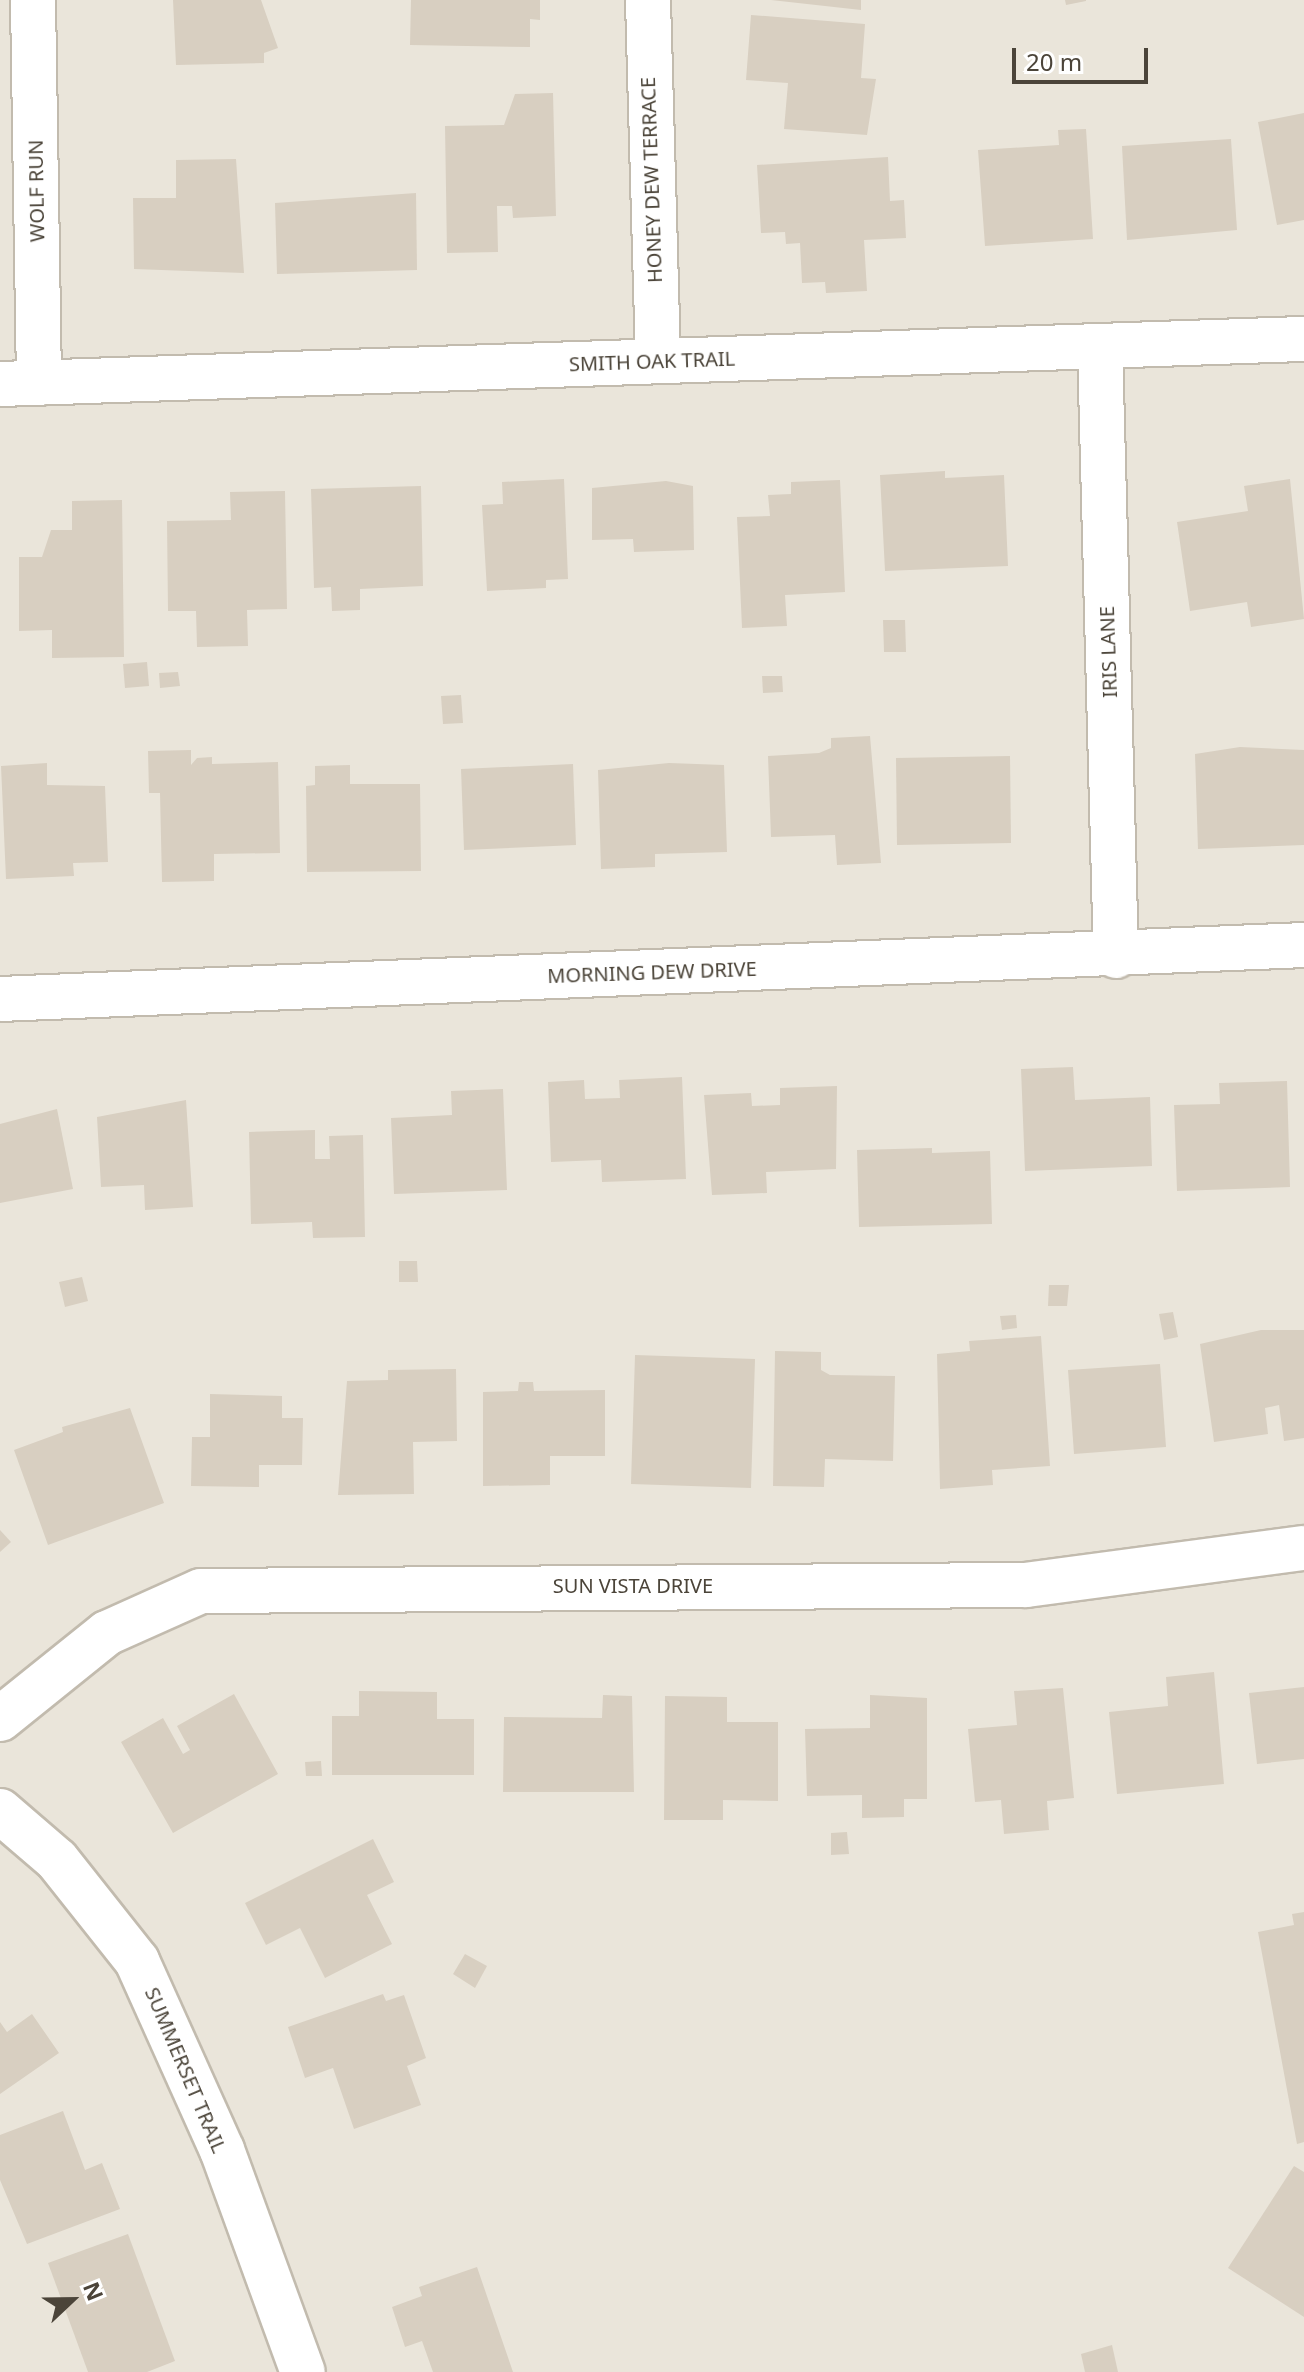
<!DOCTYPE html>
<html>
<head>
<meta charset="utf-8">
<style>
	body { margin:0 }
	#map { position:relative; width:1304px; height:2372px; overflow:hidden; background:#f6f3ec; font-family:"Noto Sans",sans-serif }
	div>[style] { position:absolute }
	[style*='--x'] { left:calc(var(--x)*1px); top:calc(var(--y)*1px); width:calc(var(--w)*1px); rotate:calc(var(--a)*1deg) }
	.residential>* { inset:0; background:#eae5da }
	.building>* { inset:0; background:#d8cfc1 }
	.roads { filter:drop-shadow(2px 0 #c2bbae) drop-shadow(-2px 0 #c2bbae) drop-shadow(0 2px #c2bbae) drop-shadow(0 -2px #c2bbae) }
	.minor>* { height:44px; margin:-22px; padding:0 22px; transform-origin:22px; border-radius:22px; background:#fff }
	span { translate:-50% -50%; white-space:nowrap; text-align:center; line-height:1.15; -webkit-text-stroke:7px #fff; paint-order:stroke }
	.street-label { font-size:20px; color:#4b4439 }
	.north { position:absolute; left:32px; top:2260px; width:80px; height:80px; -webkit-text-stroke:6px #fff; paint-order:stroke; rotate:68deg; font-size:22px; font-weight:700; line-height:32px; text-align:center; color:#4b4439 }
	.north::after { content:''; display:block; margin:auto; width:28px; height:36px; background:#4b4439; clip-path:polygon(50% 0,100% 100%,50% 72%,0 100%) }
	.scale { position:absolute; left:1012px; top:48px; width:136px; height:36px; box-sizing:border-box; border:4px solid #4b4439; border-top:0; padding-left:10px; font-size:24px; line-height:28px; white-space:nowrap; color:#4b4439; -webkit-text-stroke:6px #fff; paint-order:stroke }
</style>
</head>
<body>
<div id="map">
	<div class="residential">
		<i style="clip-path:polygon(0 0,1304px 0,1304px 2372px,0 2372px)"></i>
	</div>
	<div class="building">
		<i style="clip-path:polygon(173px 0,261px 0,278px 48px,264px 53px,264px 63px,176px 65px)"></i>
		<i style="clip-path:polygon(411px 0,540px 0,540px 20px,530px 19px,530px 47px,410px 45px)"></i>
		<i style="clip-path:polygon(771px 0,861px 0,861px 10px)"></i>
		<i style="clip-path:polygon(1065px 0,1086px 0,1086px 1px,1066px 5px)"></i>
		<i style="clip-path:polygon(751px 15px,865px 24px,861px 78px,876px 79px,867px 135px,784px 129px,788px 83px,746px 80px)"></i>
		<i style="clip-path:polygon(553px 93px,556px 216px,513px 218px,512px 206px,497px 206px,498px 252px,447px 253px,445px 126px,504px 125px,515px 94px)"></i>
		<i style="clip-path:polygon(1304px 113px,1304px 220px,1277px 225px,1258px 122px)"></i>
		<i style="clip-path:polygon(1086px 129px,1093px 239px,985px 246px,978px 150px,1059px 145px,1058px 130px)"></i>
		<i style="clip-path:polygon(1231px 139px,1237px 230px,1127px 240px,1122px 146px)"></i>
		<i style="clip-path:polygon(888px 157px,890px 201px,904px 200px,906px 238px,864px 240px,867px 291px,826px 293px,825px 282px,802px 283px,800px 243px,786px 244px,785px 232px,761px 233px,757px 165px)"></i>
		<i style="clip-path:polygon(236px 159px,244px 273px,134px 269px,133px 198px,176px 198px,176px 160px)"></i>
		<i style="clip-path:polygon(416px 193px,417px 270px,277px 274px,275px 203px)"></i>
		<i style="clip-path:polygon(945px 471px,945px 478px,1004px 475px,1008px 566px,885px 571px,880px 475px)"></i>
		<i style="clip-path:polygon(564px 479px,568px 579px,546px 580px,546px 588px,487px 591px,482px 505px,503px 504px,502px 482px)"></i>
		<i style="clip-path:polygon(1290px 479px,1304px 619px,1251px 627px,1247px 602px,1190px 611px,1177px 522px,1248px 511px,1244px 486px)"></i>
		<i style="clip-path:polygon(840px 480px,845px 592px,785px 595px,787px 626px,742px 628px,737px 517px,770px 516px,768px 495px,791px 494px,791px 482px)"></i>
		<i style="clip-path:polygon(666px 481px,693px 486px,694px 550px,634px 552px,633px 539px,592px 540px,592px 488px)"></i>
		<i style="clip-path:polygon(421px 486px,423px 586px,360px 589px,360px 610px,332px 611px,331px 587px,314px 588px,311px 489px)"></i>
		<i style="clip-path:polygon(285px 491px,287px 609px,247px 610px,248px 646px,197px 647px,196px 611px,168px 611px,167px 521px,231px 520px,230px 492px)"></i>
		<i style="clip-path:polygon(122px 500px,124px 657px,52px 658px,52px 630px,19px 631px,19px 557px,42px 557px,51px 530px,72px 530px,72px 501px)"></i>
		<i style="clip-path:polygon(883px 620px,905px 620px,906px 652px,884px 652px)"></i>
		<i style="clip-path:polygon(147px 662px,149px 686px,125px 688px,123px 664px)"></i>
		<i style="clip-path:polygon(178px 672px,180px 686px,160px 688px,159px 673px)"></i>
		<i style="clip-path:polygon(762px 676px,782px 676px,783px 692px,763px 693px)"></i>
		<i style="clip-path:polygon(461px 695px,463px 723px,443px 724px,441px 696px)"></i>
		<i style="clip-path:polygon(870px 736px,881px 863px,837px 865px,835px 835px,771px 837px,768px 756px,819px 753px,831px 748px,831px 738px)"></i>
		<i style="clip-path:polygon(1240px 747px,1304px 750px,1304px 845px,1198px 849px,1195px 754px)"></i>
		<i style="clip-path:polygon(191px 750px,191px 765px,197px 758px,212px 757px,212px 764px,278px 762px,280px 853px,214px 854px,214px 881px,162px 882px,160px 793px,149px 793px,148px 751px)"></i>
		<i style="clip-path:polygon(1010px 756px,1011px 843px,897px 845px,896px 758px)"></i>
		<i style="clip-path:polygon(47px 763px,47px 785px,105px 786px,108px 862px,73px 863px,74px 876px,6px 879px,1px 766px)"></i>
		<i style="clip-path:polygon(669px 763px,724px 765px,727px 852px,655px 854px,655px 867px,601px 869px,598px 770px)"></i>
		<i style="clip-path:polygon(573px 764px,576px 845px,464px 850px,461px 769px)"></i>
		<i style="clip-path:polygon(350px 765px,350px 784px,420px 784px,421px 871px,307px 872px,306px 786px,315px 785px,315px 766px)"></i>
		<i style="clip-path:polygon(1073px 1067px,1075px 1100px,1150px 1097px,1152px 1166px,1025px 1171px,1021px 1069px)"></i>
		<i style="clip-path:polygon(682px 1077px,686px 1179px,602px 1182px,601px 1160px,551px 1162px,548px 1082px,584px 1080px,585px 1099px,620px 1098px,619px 1080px)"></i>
		<i style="clip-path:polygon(1287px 1081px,1290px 1187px,1177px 1191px,1174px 1105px,1220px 1104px,1219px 1083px)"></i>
		<i style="clip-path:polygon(837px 1086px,836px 1169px,766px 1172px,767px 1193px,712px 1195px,704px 1095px,751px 1093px,752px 1106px,780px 1105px,780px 1088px)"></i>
		<i style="clip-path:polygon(503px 1089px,507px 1190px,394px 1194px,391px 1118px,452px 1115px,451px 1091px)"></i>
		<i style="clip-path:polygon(186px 1100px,193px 1207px,145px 1210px,144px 1185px,101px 1187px,97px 1117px)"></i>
		<i style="clip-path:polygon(57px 1109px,73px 1189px,0 1203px,0 1124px)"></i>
		<i style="clip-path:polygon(315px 1130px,315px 1159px,330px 1159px,329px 1136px,363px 1135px,365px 1237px,313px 1238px,312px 1222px,251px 1224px,249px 1132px)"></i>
		<i style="clip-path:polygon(932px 1148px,932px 1153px,990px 1151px,992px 1224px,859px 1227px,857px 1150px)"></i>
		<i style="clip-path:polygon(399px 1261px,417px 1261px,418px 1282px,399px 1282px)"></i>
		<i style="clip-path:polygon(82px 1277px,88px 1301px,65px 1307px,59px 1282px)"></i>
		<i style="clip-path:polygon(1049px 1285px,1069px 1285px,1067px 1306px,1048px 1306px)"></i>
		<i style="clip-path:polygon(1173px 1312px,1178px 1337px,1164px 1340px,1159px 1314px)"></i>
		<i style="clip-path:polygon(1016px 1315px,1017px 1328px,1002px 1330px,1000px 1316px)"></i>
		<i style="clip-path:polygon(1261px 1330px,1304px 1330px,1304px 1438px,1284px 1441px,1279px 1405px,1265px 1408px,1268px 1434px,1214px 1442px,1200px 1344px)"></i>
		<i style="clip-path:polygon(1041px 1336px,1050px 1466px,992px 1470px,993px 1485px,940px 1489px,937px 1354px,970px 1351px,969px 1341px)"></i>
		<i style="clip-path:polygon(775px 1351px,821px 1352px,821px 1370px,830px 1375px,895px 1376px,893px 1461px,825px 1459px,824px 1487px,773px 1486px)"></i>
		<i style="clip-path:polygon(635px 1355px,755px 1359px,751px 1488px,631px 1484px)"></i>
		<i style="clip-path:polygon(1160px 1364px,1166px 1447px,1074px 1454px,1068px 1370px)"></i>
		<i style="clip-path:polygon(456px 1369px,457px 1441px,413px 1442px,414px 1494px,338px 1495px,347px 1381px,388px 1380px,388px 1370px)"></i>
		<i style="clip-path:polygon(519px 1382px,533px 1382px,534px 1391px,605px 1390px,605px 1456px,550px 1456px,550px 1485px,483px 1486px,483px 1392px,518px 1391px)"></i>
		<i style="clip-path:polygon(210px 1394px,282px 1396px,282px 1418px,303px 1418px,302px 1465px,259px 1465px,259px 1487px,191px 1486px,192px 1437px,210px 1437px)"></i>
		<i style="clip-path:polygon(130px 1408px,164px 1503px,48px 1545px,14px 1450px,63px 1432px,62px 1427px)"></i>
		<i style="clip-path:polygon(0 1530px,11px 1542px,0 1552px)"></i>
		<i style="clip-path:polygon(1214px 1672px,1224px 1784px,1117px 1794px,1109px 1712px,1168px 1706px,1166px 1677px)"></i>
		<i style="clip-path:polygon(1304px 1687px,1304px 1759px,1257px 1764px,1249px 1693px)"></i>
		<i style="clip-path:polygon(1063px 1688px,1074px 1798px,1047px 1801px,1049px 1830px,1004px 1834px,1001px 1800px,975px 1802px,968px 1729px,1017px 1725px,1014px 1691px)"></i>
		<i style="clip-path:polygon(359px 1691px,437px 1692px,437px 1719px,474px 1719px,474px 1775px,332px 1775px,332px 1716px,359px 1716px)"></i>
		<i style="clip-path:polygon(234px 1694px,278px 1774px,173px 1833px,121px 1742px,163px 1718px,183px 1754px,190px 1750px,177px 1726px)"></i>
		<i style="clip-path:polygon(603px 1695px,632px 1696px,634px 1792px,503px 1792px,504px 1717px,602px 1718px)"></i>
		<i style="clip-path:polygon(870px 1695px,927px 1698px,927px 1799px,904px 1799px,904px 1817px,862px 1818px,862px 1795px,807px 1796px,805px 1729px,870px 1728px)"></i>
		<i style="clip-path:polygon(665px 1696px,727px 1697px,727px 1722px,778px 1722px,778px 1801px,723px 1800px,723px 1820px,664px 1820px)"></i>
		<i style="clip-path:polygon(321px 1761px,322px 1776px,306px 1776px,305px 1762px)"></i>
		<i style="clip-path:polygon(847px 1832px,849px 1854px,831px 1855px,831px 1833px)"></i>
		<i style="clip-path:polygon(373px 1839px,394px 1882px,367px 1895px,392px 1944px,325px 1978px,300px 1928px,266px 1945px,245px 1903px)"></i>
		<i style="clip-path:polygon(1304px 1912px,1304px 2142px,1297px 2144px,1258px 1932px,1294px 1925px,1292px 1914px)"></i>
		<i style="clip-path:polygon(465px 1954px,487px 1966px,475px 1988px,453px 1974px)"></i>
		<i style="clip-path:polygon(383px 1994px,386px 2001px,404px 1995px,426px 2058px,407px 2066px,421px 2105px,354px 2129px,333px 2068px,305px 2078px,288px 2027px)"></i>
		<i style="clip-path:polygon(32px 2014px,59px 2053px,0 2094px,0 2022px,7px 2032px)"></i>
		<i style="clip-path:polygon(63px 2111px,85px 2170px,102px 2163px,120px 2209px,27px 2244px,0 2180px,0 2135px)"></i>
		<i style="clip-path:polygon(1294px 2166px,1304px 2172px,1304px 2317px,1228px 2268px)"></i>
		<i style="clip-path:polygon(128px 2234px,175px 2361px,147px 2372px,88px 2372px,48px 2263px)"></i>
		<i style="clip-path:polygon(477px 2267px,513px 2372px,433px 2372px,422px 2341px,405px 2347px,392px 2307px,422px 2296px,419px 2287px)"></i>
		<i style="clip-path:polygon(1112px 2345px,1118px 2372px,1085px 2372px,1081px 2354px)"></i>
	</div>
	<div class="roads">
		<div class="minor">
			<i style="--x:33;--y:0;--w:383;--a:89.1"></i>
			<i style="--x:648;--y:0;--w:360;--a:88.4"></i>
			<i style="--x:1100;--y:347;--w:609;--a:88.5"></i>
			<i style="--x:0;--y:384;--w:1305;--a:-1.98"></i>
			<i style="--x:0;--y:999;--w:1305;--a:-2.37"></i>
			<i style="--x:0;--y:1719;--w:137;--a:-38.8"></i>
			<i style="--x:107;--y:1633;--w:103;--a:-24.1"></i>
			<i style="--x:201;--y:1591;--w:825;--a:-0.42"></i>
			<i style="--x:1026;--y:1585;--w:280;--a:-7.6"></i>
			<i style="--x:0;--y:1811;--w:75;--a:40.7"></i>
			<i style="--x:57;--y:1860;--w:129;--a:51.6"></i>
			<i style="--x:137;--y:1961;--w:207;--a:65.8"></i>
			<i style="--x:222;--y:2150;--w:236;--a:70"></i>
		</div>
	</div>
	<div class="street-label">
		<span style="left:651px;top:180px;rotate:-92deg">HONEY DEW TERRACE</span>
		<span style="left:36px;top:191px;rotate:-91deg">WOLF RUN</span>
		<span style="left:652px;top:361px;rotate:-2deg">SMITH OAK TRAIL</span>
		<span style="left:1108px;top:652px;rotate:-92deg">IRIS LANE</span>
		<span style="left:652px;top:972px;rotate:-2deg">MORNING DEW DRIVE</span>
		<span style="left:633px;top:1585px">SUN VISTA DRIVE</span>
		<span style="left:186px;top:2070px;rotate:67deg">SUMMERSET TRAIL</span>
	</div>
	<div class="north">N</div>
	<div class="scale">20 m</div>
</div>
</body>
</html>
